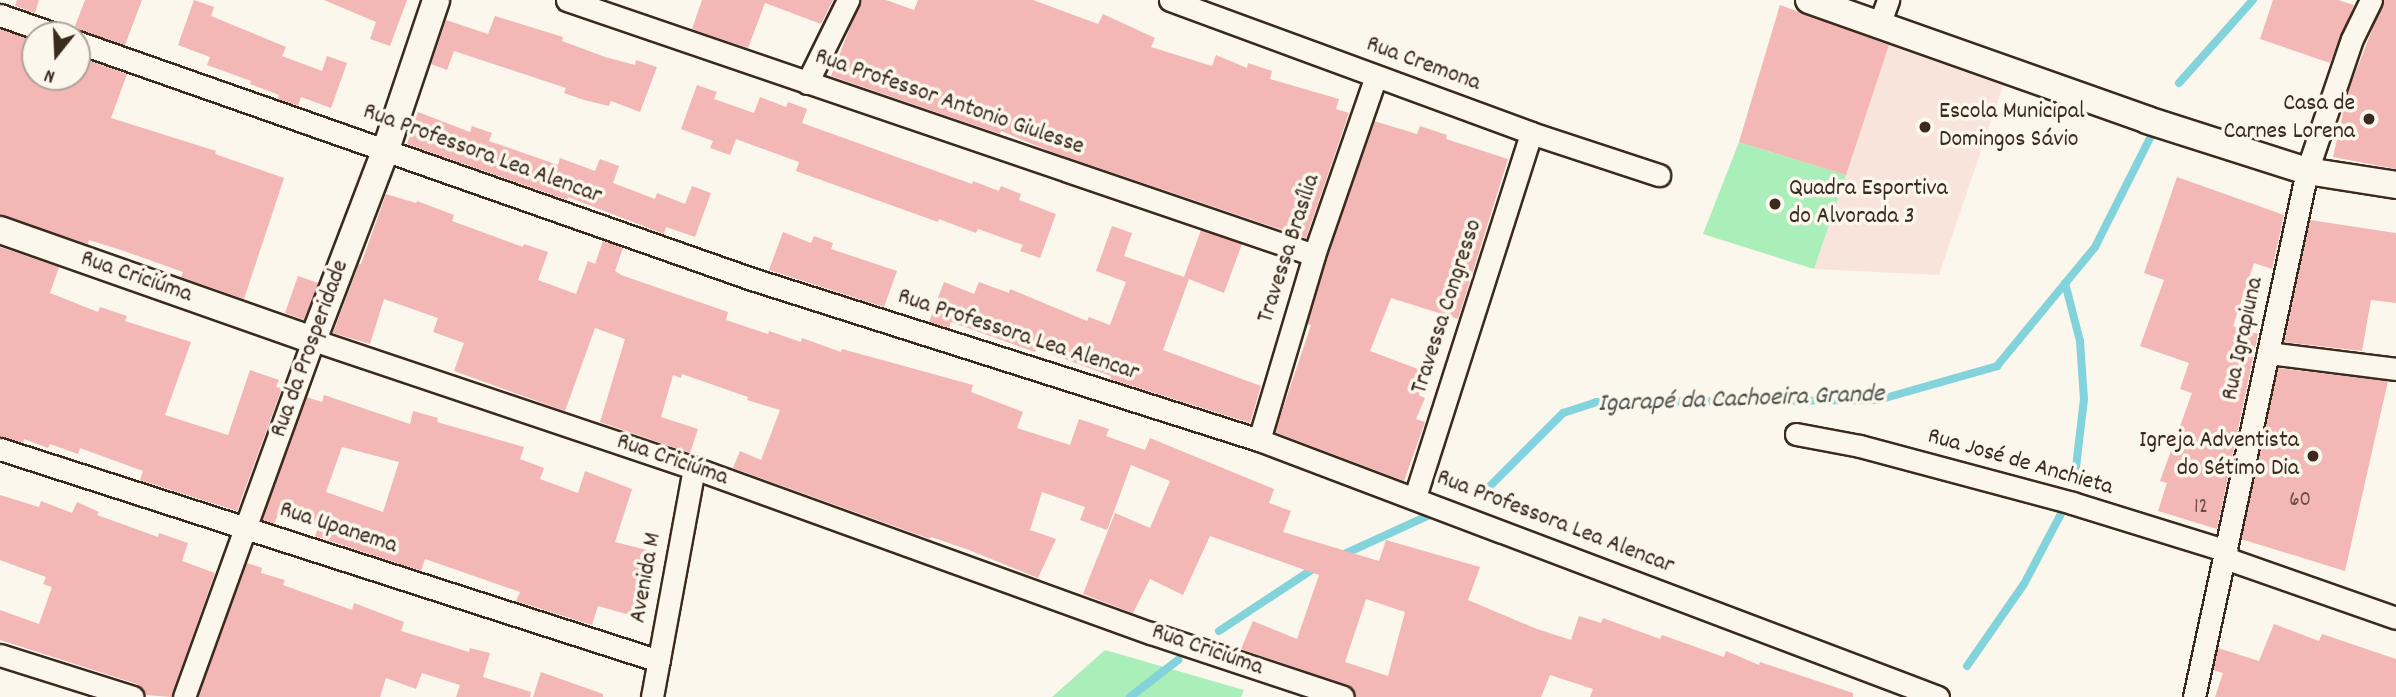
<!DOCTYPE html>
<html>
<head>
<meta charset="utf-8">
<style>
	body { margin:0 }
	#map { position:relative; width:2396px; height:697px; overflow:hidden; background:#fbf7ec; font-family:Dekko,sans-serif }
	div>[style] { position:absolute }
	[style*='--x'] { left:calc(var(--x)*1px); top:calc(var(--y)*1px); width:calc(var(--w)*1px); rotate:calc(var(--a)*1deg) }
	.built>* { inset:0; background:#f9e4dc }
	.green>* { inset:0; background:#aaeeb9 }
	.stream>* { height:8px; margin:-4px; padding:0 4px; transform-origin:4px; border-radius:4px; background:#82d3dc }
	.building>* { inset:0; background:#f3b7b5 }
	.roads { filter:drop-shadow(2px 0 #3b2a1e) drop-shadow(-2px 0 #3b2a1e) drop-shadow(0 2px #3b2a1e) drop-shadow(0 -2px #3b2a1e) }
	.minor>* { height:21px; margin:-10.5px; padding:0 10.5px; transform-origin:10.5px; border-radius:10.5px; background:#fbf7ec }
	.tertiary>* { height:26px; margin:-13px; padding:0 13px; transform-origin:13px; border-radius:13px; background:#fbf7ec }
	.dots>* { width:19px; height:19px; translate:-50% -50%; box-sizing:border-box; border:4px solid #fbf7ec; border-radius:50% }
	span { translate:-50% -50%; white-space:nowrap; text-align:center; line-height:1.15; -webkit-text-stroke:7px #fbf7ec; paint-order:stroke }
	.number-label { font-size:21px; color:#694d44 }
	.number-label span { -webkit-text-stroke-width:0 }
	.street-label { font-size:24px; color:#3b2a1e }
	.poi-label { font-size:24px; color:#3b2a1e }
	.right { translate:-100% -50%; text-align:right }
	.left { translate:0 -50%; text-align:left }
	.water-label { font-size:26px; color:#4d544e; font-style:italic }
	.north { position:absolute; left:21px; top:21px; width:70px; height:70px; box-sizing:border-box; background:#fbf7ec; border:2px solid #aea59a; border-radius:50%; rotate:198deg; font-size:19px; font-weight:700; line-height:28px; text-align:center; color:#3b2a1e }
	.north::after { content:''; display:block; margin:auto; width:24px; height:32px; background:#3b2a1e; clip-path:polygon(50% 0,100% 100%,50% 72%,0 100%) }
</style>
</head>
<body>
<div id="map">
	<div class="built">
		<i style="clip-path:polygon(1892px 36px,2005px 80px,1939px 275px,1814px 269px)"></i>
	</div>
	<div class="green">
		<i style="clip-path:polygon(1739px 142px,1846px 175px,1814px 269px,1703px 234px)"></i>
		<i style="clip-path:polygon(1105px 650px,1244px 690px,1241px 697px,1052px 697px)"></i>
	</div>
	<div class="stream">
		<i style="--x:2179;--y:83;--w:111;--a:-48.3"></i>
		<i style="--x:2065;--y:283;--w:60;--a:75.5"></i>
		<i style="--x:2080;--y:341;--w:58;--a:86.1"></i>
		<i style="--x:2084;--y:399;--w:68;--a:96.7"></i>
		<i style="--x:1488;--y:488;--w:106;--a:-45"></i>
		<i style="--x:1563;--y:413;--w:35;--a:-18"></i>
		<i style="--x:1596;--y:402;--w:282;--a:-0.4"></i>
		<i style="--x:1878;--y:400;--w:124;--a:-15.9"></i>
		<i style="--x:1997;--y:366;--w:154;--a:-50.5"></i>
		<i style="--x:2095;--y:247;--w:124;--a:-63.2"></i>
		<i style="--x:1340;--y:556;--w:106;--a:-24.6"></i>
		<i style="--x:1219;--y:631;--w:116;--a:-33.4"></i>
		<i style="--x:1967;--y:666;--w:100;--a:-55.2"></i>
		<i style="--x:2024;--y:584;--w:84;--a:-62.2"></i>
		<i style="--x:1130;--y:697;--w:61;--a:-37.6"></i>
	</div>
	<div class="building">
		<i style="clip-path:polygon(17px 0,39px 0,35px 13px,15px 6px)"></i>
		<i style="clip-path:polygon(85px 0,142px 0,125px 45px,74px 29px)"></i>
		<i style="clip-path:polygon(194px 0,214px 7px,211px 16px,286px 47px,282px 56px,322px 71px,327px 56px,347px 63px,331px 108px,301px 97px,298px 106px,278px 99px,279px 95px,250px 84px,251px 81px,207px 65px,210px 57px,178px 45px)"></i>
		<i style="clip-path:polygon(324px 0,407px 0,390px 46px,370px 39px,376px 22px)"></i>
		<i style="clip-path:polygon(702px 0,833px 0,821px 24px,765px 3px,748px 48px,692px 29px)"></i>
		<i style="clip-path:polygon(861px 0,886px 0,914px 10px,918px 0,1033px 0,1098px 24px,1103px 14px,1155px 38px,1151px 47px,1212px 66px,1216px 55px,1247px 68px,1248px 63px,1272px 71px,1270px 79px,1339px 99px,1336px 109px,1349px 113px,1306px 238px,1052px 152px,1001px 131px,1000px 134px,831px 76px)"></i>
		<i style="clip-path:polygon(2273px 0,2338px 0,2354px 5px,2330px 63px,2260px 39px)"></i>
		<i style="clip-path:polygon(2384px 0,2396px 0,2396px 169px,2333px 157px,2348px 91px)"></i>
		<i style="clip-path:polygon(1780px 5px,1889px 45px,1846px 175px,1739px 142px)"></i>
		<i style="clip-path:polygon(495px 16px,563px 37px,562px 41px,605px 57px,635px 65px,636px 60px,657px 67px,640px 112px,611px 101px,609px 106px,584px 100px,564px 93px,566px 88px,454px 51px,447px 70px,431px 64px,446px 20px,488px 34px)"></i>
		<i style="clip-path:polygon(0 29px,35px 41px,35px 77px,77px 77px,77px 56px,127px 74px,111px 118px,216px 151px,215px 154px,284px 178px,244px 299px,181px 277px,183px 272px,124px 251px,89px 240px,88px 244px,0 215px)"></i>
		<i style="clip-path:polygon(697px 85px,717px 92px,714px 99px,754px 113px,760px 97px,786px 107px,788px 102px,807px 109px,802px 123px,972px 184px,973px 181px,999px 191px,1001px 186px,1021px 194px,1019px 200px,1056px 214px,1040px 258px,1020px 251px,1023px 245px,978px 229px,976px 233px,939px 219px,938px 222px,796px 171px,799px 162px,736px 139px,730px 155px,710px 148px,713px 141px,681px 129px)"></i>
		<i style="clip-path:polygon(418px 112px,470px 132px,472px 126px,492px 133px,489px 141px,558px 165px,560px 158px,595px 171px,600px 159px,619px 166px,613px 183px,655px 199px,657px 193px,685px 204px,692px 186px,711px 193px,695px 237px,666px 227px,664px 234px,568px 197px,567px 200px,407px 144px)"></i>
		<i style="clip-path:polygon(1374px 121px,1417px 134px,1420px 126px,1447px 135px,1446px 139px,1508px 159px,1458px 319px,1391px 298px,1370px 351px,1426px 372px,1419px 395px,1425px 398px,1416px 419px,1425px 422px,1404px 481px,1275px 432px,1311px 325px,1307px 324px,1326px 259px)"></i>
		<i style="clip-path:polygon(2177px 177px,2284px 215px,2272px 269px,2254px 263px,2233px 326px,2258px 334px,2217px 529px,2158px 511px,2167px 483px,2160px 481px,2192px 393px,2180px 389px,2189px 363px,2140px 346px,2164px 280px,2144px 273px)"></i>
		<i style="clip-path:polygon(evenodd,386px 194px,416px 203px,417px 201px,454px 215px,452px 221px,523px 247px,524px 244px,548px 252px,538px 280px,576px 294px,588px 261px,595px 264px,603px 241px,623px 248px,615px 271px,621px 275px,728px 312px,726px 320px,768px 334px,769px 331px,801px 342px,802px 338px,841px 352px,842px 349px,973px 385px,971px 392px,1023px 412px,1017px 428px,1070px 445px,1079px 419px,1109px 429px,1106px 436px,1145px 450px,1150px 438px,1274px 489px,1269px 503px,1291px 511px,1283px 532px,1379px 561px,1386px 540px,1480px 567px,1468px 600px,1537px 629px,1571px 640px,1579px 616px,1601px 623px,1603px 618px,1660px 639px,1662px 635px,1724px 657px,1726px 651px,1759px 665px,1760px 662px,1853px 693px,1853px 697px,1590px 697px,1593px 689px,1550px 675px,1541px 697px,1356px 697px,1353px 689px,1347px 685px,1241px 649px,1253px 621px,1297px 639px,1319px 575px,1210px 536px,1183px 595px,1150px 579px,1133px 613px,1083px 594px,1115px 513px,1150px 528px,1170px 481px,1131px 465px,1107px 530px,1080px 520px,1085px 507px,1042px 492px,1030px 530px,1056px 539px,1038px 578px,969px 550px,931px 537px,930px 539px,733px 468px,740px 451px,761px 460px,780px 410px,747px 400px,748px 397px,682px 374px,681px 378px,673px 375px,661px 417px,698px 429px,690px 453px,600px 422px,625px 339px,595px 328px,565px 411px,454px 371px,464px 343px,433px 332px,438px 318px,384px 299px,370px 344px,333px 333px,359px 264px,361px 264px,386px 194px,1366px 599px,1405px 612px,1388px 676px,1345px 662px,1366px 599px)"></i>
		<i style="clip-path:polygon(2310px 220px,2396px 233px,2396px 303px,2371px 300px,2362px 351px,2284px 342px)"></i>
		<i style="clip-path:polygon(1112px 226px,1132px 233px,1124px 256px,1184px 277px,1201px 230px,1242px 244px,1224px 293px,1189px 279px,1163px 350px,1261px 386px,1250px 423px,1110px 379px,1111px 376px,1037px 349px,1035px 352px,951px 322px,949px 328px,929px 322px,944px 282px,974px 294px,979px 282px,1009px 293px,1010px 289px,1087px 321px,1089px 317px,1110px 325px,1126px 282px,1096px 271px)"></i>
		<i style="clip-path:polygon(783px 232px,811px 243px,814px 236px,833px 243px,831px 249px,897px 271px,884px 307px,769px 270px)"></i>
		<i style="clip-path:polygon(0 247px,59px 267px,50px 293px,98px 312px,100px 307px,127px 316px,125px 321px,191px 342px,165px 415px,228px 435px,250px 370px,279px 380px,276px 387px,282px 388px,237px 511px,140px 480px,143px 471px,80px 448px,78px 454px,50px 444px,48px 448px,24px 439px,23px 443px,0 436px)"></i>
		<i style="clip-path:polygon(298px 276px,318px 283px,304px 320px,285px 313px)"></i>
		<i style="clip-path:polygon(2278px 368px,2388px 381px,2345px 571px,2241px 539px)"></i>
		<i style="clip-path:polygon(evenodd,324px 395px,410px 424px,413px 411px,438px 418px,437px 422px,524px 447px,520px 459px,544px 468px,540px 479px,578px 493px,585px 471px,632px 489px,615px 542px,651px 551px,646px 570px,650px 571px,637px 617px,598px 606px,592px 625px,516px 601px,520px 592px,425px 559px,421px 571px,315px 536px,319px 526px,279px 512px,274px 524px,262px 520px,306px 397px,322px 402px,324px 395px,342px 447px,399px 462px,383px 512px,326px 492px,342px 447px)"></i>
		<i style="clip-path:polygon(0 495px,39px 507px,41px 501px,72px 513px,77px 502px,99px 512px,97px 515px,158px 537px,159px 533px,188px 543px,182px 561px,215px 573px,171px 697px,146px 695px,137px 684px,0 640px,0 610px,39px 624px,52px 587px,43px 584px,46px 577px,0 560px)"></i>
		<i style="clip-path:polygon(247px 563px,262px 568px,261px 573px,285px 580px,283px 585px,352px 610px,354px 603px,404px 622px,401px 631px,469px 652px,470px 648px,490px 653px,483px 677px,531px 692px,530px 697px,456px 697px,460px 685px,422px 673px,416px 689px,386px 678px,380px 697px,198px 697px)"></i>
		<i style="clip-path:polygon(2274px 624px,2319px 641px,2322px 634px,2396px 659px,2396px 697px,2215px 697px,2223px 673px,2213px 670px,2218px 648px,2259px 661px)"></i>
		<i style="clip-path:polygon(541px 672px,603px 694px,603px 697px,533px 697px)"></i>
	</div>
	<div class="roads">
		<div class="minor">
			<i style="--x:567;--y:0;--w:789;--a:18.85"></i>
			<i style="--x:1170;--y:0;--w:385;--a:20.2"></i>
			<i style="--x:1531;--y:133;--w:135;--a:18.2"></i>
			<i style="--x:0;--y:15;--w:60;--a:19.3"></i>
			<i style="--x:1879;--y:25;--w:27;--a:-70"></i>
			<i style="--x:77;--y:42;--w:715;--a:19.35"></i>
			<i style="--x:752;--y:279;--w:532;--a:17.62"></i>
			<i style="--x:1259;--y:440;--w:726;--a:20.73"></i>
			<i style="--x:807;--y:83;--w:93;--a:-63.7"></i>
			<i style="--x:2268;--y:353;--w:129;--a:7.1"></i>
			<i style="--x:1796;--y:434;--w:65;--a:10.6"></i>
			<i style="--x:1860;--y:446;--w:220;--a:15"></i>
			<i style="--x:2072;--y:503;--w:162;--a:17.2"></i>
			<i style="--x:1259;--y:440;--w:193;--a:-73.4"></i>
			<i style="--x:1314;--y:255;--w:189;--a:-70.9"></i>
			<i style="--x:0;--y:449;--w:692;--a:17.83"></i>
			<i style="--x:1415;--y:497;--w:382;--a:-72.3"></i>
			<i style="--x:2225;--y:558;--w:181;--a:19.3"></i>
			<i style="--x:0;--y:655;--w:139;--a:17.5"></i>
			<i style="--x:184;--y:697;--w:380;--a:-70.1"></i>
			<i style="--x:313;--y:340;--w:402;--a:18.6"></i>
			<i style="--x:694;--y:468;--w:486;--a:19.9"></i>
			<i style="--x:1151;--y:633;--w:202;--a:18.4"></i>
			<i style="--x:652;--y:697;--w:233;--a:-79.6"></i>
			<i style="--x:2194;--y:697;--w:538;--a:-77.88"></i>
			<i style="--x:2307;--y:171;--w:139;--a:-71.2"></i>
			<i style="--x:2352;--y:39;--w:43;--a:-64"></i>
		</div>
		<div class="tertiary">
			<i style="--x:1809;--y:0;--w:359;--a:19.5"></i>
			<i style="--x:2147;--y:120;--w:168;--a:17.7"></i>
			<i style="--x:2307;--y:171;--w:90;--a:8.9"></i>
			<i style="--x:0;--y:230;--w:332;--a:19.4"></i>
			<i style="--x:313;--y:340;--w:204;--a:-69.1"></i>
			<i style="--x:386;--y:149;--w:157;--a:-71.4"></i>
		</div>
	</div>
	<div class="dots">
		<i style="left:2369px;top:119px;background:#3b2a1e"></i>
		<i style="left:1925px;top:127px;background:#3b2a1e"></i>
		<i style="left:1775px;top:204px;background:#3b2a1e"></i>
		<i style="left:2313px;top:456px;background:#3b2a1e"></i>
	</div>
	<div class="number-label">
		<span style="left:2300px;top:501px">60</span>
		<span style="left:2201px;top:508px">12</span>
	</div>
	<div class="street-label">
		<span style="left:1423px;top:65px;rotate:20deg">Rua Cremona</span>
		<span style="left:949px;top:103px;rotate:19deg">Rua Professor Antonio Giulesse</span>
		<span style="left:482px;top:155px;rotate:20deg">Rua Professora Lea Alencar</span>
		<span style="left:1290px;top:249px;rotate:-72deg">Travessa Brasília</span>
		<span style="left:136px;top:278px;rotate:19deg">Rua Criciúma</span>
		<span style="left:1448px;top:307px;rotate:-72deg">Travessa Congresso</span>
		<span style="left:1018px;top:336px;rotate:18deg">Rua Professora Lea Alencar</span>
		<span style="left:2244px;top:339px;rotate:-78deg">Rua Igrapiuna</span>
		<span style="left:311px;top:349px;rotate:-70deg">Rua da Prosperidade</span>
		<span style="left:672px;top:461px;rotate:19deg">Rua Criciúma</span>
		<span style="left:2020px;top:463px;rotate:16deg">Rua José de Anchieta</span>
		<span style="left:1555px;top:523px;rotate:21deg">Rua Professora Lea Alencar</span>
		<span style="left:338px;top:529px;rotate:18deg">Rua Upanema</span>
		<span style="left:647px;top:578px;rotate:-80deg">Avenida M</span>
		<span style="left:1207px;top:651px;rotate:19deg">Rua Criciúma</span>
	</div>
	<div class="poi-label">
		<span class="right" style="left:2355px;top:119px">Casa de<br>Carnes Lorena</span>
		<span class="left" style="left:1939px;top:127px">Escola Municipal<br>Domingos Sávio</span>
		<span class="left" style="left:1789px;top:204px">Quadra Esportiva<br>do Alvorada 3</span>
		<span class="right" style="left:2299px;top:456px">Igreja Adventista<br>do Sétimo Dia</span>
	</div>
	<div class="water-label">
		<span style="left:1741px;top:400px;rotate:-2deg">Igarapé da Cachoeira Grande</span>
	</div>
	<div class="north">N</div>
</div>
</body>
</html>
